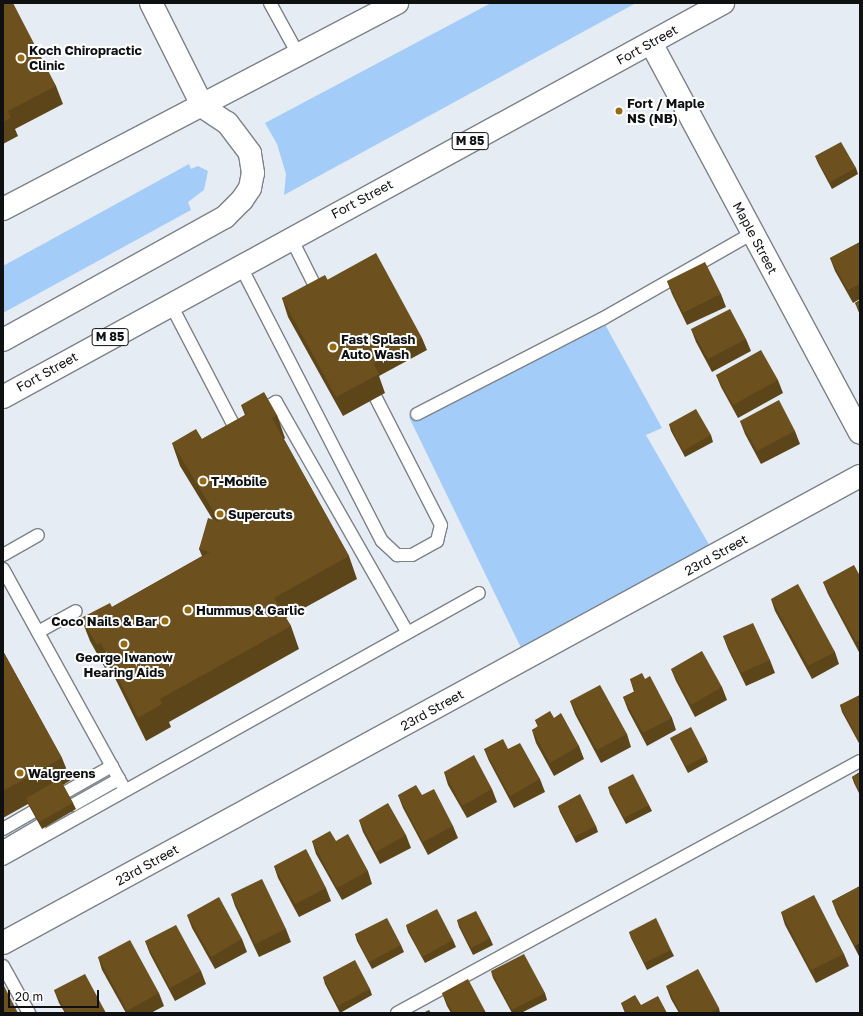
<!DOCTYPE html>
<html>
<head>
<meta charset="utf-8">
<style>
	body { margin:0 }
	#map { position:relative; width:863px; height:1016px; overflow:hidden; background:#e6ecf3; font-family:"Golos Text",sans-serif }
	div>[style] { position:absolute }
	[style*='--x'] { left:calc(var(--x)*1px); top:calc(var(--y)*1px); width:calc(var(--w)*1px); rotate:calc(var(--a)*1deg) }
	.green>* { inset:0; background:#a4ccf9 }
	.roads { filter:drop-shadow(1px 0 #7c8288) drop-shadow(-1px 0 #7c8288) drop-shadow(0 1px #7c8288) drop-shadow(0 -1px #7c8288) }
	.service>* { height:12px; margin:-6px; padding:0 6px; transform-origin:6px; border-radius:6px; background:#fff }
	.minor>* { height:22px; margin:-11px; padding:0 11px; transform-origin:11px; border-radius:11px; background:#fff }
	.primary>* { height:22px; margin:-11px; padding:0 11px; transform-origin:11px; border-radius:11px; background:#fff }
	.wall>* { inset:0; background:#5d451a }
	.shaded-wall>* { inset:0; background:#4c3815 }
	.building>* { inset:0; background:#6c501e }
	.dots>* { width:11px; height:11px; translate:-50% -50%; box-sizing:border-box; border:2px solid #fff; border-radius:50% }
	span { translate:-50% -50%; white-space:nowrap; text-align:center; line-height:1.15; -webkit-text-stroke:4px #fff; paint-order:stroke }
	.shield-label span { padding:1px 3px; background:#fff; border:1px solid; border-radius:3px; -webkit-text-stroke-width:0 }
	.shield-label { font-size:12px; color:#0e1012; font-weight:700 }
	.street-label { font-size:13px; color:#0e1012 }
	.poi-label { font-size:13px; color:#0e1012; font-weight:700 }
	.left { translate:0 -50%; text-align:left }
	.right { translate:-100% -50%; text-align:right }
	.frame { position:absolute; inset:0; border:4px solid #0e1012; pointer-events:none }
	.scale { position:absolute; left:8px; top:990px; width:91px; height:18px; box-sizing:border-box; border:2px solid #0e1012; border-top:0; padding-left:5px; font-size:12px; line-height:14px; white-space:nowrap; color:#0e1012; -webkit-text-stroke:3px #fff; paint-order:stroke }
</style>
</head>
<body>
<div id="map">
	<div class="green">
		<i style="clip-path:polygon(491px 3px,636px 3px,284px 195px,286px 174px,277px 144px,265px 123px)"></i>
		<i style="clip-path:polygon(189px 164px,191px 169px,198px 166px,208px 171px,204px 190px,188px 202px,191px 210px,3px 313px,3px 266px)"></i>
		<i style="clip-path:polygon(602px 319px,662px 428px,646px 435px,715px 555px,526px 658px,409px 417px)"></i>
	</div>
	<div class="roads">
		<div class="service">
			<i style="--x:270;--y:3;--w:60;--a:61.3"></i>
			<i style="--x:291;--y:238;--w:65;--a:63.4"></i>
			<i style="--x:240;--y:265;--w:310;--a:62.8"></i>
			<i style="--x:382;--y:541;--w:21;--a:43"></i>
			<i style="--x:397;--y:555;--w:15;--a:0"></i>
			<i style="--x:412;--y:555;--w:29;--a:-29"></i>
			<i style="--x:437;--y:541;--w:16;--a:-76"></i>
			<i style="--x:441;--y:525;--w:143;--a:-117.1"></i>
			<i style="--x:170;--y:303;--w:139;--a:62.5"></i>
			<i style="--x:257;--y:413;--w:22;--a:-30"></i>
			<i style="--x:276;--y:402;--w:265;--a:60.3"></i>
			<i style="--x:417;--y:414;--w:208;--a:-27.2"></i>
			<i style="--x:602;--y:319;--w:174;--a:-29.7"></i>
			<i style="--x:3;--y:555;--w:40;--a:-29.7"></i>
			<i style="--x:3;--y:569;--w:252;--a:61.1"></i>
			<i style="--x:38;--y:632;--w:43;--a:-28.9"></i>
			<i style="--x:66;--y:792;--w:53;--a:-29.5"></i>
			<i style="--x:73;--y:805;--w:53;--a:-29.5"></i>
			<i style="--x:3;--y:829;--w:34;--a:-30"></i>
			<i style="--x:3;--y:847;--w:43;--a:-30.7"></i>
			<i style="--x:3;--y:859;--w:545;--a:-29.2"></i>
			<i style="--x:3;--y:966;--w:54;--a:61"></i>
			<i style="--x:397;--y:1013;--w:527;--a:-28.56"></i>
		</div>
		<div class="minor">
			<i style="--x:151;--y:3;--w:116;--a:63.4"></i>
			<i style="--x:651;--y:43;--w:442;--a:61.8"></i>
			<i style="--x:3;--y:943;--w:976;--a:-28.59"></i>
		</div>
		<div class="primary">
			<i style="--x:3;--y:209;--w:445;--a:-27.6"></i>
			<i style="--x:3;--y:340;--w:254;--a:-29"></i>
			<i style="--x:225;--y:217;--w:24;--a:-45"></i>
			<i style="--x:242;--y:200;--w:14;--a:-56"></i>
			<i style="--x:250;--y:188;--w:15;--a:-79"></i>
			<i style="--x:253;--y:173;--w:20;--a:-99"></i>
			<i style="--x:250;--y:153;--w:38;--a:-127"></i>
			<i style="--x:227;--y:123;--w:29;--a:-146"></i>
			<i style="--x:3;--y:397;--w:821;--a:-28.69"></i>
		</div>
	</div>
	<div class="wall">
		<i style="clip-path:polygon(3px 3px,56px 86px,63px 104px,15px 129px,18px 136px,3px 144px)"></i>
		<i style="clip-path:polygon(815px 156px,856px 168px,858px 174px,832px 189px,818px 163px)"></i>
		<i style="clip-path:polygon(860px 242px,860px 299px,853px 303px,835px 271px,830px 258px)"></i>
		<i style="clip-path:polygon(327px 280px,422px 338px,427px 350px,379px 376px,385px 393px,343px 416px,288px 317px,282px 298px)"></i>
		<i style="clip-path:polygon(667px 281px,721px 294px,726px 307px,687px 325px,672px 294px)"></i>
		<i style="clip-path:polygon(860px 300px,860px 315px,855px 303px)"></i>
		<i style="clip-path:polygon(691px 329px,746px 339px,751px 351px,712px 372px,696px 342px)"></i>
		<i style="clip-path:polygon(716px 375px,778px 380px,783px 393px,738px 418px,721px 387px)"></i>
		<i style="clip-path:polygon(241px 405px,277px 415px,285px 438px,284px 439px,349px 556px,357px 579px,286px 618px,291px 626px,299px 649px,169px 722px,171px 727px,146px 741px,109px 666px,105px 668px,90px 641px,81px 618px,112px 607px,202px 556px,199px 549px,213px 520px,180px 466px,172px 443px,202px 439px,245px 415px)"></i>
		<i style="clip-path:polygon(740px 421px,795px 431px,800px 444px,761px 464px,745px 434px)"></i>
		<i style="clip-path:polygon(669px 424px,711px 435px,713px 442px,685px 457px,671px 431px)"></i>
		<i style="clip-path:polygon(860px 576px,860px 654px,828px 594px,823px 582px)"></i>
		<i style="clip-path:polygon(771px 599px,835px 652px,839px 664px,812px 679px,775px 611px)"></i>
		<i style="clip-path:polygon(723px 636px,770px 660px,775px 673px,746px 686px,728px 649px)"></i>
		<i style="clip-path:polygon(3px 651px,62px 758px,71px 780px,63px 785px,73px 803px,76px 809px,42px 829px,28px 804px,3px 818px)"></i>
		<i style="clip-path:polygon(671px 669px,722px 687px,727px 700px,695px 717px,676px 681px)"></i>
		<i style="clip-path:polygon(630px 679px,645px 679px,672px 718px,676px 730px,647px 746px,628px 710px,623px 697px,634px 692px)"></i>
		<i style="clip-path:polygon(860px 695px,860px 745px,842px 712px,840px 705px)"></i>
		<i style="clip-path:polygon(570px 701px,627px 734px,631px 747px,601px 763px,575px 714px)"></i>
		<i style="clip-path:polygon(554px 718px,579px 746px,584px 759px,554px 776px,536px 743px,532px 730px,538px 727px,535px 720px)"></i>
		<i style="clip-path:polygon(670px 738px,706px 756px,708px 762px,688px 773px,673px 744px)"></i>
		<i style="clip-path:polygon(484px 749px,508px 749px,540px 779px,545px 792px,514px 808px,489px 761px)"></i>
		<i style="clip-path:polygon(444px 772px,492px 789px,497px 802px,467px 818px,448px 785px)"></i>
		<i style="clip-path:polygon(860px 772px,860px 795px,854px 783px,852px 777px)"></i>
		<i style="clip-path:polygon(608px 787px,649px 805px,652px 811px,626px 824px,610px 794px)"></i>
		<i style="clip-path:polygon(398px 795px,422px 795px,453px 826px,458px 838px,428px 855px,403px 808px)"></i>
		<i style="clip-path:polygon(558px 806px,596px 826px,598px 832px,576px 843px,560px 812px)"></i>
		<i style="clip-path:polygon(359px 820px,406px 835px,411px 848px,380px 864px,363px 832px)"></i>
		<i style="clip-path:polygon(312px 841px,336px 841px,368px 871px,372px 884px,342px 900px,316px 854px)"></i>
		<i style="clip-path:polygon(274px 866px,326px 888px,331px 901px,299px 917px,278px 878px)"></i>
		<i style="clip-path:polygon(860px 886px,860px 958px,837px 914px,832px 901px)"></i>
		<i style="clip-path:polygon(231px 894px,286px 929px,291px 942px,259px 957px,235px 906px)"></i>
		<i style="clip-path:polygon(781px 912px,844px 954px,849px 966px,816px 983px,785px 925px)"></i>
		<i style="clip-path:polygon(187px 915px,242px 939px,247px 952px,215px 969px,192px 928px)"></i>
		<i style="clip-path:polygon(457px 920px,490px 938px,493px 945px,473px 955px,459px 927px)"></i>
		<i style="clip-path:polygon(406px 925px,453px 940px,456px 947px,425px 963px,408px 932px)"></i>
		<i style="clip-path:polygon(629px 932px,671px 950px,674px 956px,647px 970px,631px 938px)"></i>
		<i style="clip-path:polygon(355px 934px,401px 945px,404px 952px,372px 969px,357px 941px)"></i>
		<i style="clip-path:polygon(145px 941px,201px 971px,206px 984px,175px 1001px,150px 954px)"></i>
		<i style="clip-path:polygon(98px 957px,159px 993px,164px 1006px,151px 1013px,126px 1013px,102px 970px)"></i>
		<i style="clip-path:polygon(491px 971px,545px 993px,547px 1000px,521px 1013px,512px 1013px,493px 978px)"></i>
		<i style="clip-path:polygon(323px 977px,370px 989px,372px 995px,340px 1013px,325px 984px)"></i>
		<i style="clip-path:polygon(666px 986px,719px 1008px,720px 1013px,679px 1013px,671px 999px)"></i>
		<i style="clip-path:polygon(54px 990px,106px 1013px,65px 1013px,59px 1003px)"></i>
		<i style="clip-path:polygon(442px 993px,485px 1011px,486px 1013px,451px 1013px,447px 1006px)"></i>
		<i style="clip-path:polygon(621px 1003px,641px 1005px,667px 1013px,625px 1013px)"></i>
	</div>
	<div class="shaded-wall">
		<i style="clip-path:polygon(860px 943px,860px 958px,855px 946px)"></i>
	</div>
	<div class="building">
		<i style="clip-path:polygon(3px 3px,13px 3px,56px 86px,8px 111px,11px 118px,3px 122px)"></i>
		<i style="clip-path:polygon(841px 142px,856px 168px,830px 182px,815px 156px)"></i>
		<i style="clip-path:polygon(860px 242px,860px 284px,848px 290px,830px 258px)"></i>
		<i style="clip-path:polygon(376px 253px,422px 338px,373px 364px,327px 280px)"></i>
		<i style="clip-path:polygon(705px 262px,721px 294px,683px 313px,667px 281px)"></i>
		<i style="clip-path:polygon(325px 275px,379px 374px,336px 397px,282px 298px)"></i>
		<i style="clip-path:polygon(860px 300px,860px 311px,855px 303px)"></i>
		<i style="clip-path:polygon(730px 309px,746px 339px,708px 359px,691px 329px)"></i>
		<i style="clip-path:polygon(761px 350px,778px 380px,733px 405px,716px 375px)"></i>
		<i style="clip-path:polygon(264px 392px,277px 415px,272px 418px,349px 556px,274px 598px,291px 626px,160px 699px,162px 704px,138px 718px,101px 643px,97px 645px,81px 618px,110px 603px,112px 607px,210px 552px,199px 549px,208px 518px,220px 522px,172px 443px,196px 429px,202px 439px,247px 414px,241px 405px)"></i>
		<i style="clip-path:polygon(779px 400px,795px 431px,757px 451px,740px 421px)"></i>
		<i style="clip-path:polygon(696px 409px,711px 435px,683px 451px,669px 424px)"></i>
		<i style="clip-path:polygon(854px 565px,860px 576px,860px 640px,856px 642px,823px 582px)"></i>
		<i style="clip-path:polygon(798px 584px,835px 652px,808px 666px,771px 599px)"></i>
		<i style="clip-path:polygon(753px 623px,770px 660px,741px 673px,723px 636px)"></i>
		<i style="clip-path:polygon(3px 651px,62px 758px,3px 791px)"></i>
		<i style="clip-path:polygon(702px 651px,722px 687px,691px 705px,671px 669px)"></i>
		<i style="clip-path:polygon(642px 673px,645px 679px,650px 676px,672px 718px,643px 733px,623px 697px,635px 691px,630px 679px)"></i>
		<i style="clip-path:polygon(600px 685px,627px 734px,597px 750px,570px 701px)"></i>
		<i style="clip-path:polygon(860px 695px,860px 741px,859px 741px,840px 705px)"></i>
		<i style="clip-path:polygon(550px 711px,554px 718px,561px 713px,579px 746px,550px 763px,532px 730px,538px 726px,535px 720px)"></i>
		<i style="clip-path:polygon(691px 727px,706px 756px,686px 766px,670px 738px)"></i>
		<i style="clip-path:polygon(503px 739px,508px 749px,520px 743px,540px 779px,510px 796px,484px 749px)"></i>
		<i style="clip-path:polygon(474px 755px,492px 789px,462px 806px,444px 772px)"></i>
		<i style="clip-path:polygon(860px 772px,860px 793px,852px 777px)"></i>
		<i style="clip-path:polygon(633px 774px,649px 805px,624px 818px,608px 787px)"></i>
		<i style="clip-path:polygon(60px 779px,73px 803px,39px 822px,26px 798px)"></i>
		<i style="clip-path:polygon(416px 785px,422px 795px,434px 789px,453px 826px,423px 842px,398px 795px)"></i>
		<i style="clip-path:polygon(580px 794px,596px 826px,574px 837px,558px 806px)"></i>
		<i style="clip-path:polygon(388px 803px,406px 835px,376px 852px,359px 820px)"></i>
		<i style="clip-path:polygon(330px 831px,336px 841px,348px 834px,368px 871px,337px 888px,312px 841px)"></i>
		<i style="clip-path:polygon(306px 849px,326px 888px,295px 904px,274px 866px)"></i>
		<i style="clip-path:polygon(262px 879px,286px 929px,255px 944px,231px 894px)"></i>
		<i style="clip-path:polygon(860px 886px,860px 943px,855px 946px,832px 901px)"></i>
		<i style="clip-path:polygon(814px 895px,844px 954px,811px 970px,781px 912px)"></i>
		<i style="clip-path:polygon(219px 897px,242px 939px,211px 957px,187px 915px)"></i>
		<i style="clip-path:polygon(437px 909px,453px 940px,422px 957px,406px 925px)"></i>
		<i style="clip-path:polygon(476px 911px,490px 938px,471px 948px,457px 920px)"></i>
		<i style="clip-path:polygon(387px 918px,401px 945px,369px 962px,355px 934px)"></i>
		<i style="clip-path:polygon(656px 918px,671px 950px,644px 963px,629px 932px)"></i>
		<i style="clip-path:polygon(176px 925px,201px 971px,170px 988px,145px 941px)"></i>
		<i style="clip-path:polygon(130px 940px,159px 993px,127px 1011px,98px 957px)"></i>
		<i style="clip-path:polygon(524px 954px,545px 993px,512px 1010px,491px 971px)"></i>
		<i style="clip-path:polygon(355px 960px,370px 989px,338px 1006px,323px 977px)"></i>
		<i style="clip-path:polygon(698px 969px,719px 1008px,710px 1013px,681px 1013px,666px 986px)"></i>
		<i style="clip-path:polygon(85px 974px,106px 1013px,67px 1013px,54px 990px)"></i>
		<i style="clip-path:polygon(468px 979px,485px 1011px,482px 1013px,453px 1013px,442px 993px)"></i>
		<i style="clip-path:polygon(3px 984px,18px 1013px,3px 1013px)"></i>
		<i style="clip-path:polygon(635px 995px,641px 1005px,658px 996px,667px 1013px,627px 1013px,621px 1003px)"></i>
		<i style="clip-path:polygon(429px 1010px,431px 1013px,423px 1013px)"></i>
	</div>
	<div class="dots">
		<i style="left:21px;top:58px;background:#956b16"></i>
		<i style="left:619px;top:111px;background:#956b16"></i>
		<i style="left:333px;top:347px;background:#956b16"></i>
		<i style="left:203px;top:481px;background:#956b16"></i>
		<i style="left:220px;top:514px;background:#956b16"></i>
		<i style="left:188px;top:610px;background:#956b16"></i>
		<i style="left:165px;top:621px;background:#956b16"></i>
		<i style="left:124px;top:644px;background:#956b16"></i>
		<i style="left:20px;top:773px;background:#956b16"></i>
	</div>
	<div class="shield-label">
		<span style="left:470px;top:141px">M 85</span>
		<span style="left:110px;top:337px">M 85</span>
	</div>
	<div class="street-label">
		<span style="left:647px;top:45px;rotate:-29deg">Fort Street</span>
		<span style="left:362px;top:199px;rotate:-28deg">Fort Street</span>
		<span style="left:755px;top:238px;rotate:62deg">Maple Street</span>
		<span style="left:47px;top:372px;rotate:-29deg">Fort Street</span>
		<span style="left:716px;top:555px;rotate:-29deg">23rd Street</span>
		<span style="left:432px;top:710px;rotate:-29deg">23rd Street</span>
		<span style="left:147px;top:865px;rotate:-29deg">23rd Street</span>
	</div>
	<div class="poi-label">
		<span class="left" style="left:29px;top:58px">Koch Chiropractic<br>Clinic</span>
		<span class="left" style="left:627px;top:111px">Fort / Maple<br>NS (NB)</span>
		<span class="left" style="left:341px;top:347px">Fast Splash<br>Auto Wash</span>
		<span class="left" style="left:211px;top:481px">T-Mobile</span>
		<span class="left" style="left:228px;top:514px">Supercuts</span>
		<span class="left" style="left:196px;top:610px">Hummus &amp; Garlic</span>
		<span class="right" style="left:157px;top:621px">Coco Nails &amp; Bar</span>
		<span style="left:124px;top:665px">George Iwanow<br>Hearing Aids</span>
		<span class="left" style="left:28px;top:773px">Walgreens</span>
	</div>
	<div class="frame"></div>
	<div class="scale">20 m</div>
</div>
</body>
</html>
